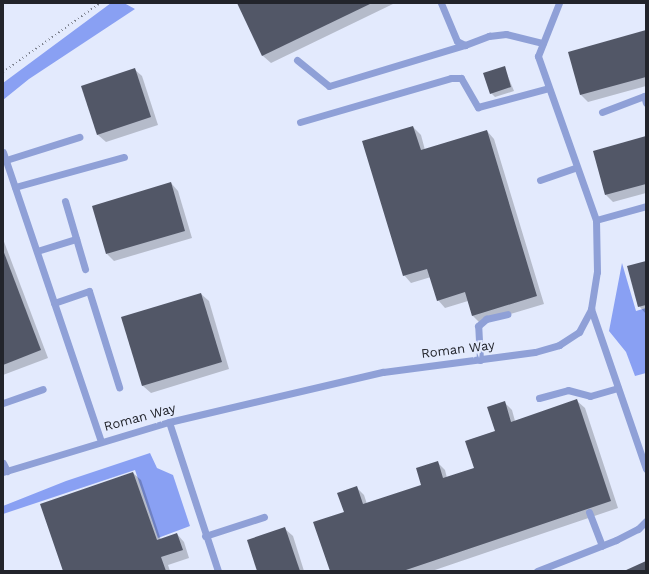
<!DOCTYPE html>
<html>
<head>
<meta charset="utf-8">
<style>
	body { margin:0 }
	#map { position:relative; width:649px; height:574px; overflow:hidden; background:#e3eafd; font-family:"Work Sans",sans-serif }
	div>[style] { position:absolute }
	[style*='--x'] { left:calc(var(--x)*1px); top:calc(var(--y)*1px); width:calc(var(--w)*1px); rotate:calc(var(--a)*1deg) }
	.forest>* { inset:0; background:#89a0f3 }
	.shadow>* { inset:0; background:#0003 }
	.building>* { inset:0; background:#525767 }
	.path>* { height:2px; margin-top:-1px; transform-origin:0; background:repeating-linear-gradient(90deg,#7d828e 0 1px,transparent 0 4px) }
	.service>* { height:7px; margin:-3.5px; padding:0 3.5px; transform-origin:3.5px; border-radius:3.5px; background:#8fa0d7 }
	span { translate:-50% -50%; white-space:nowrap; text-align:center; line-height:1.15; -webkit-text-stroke:4px #e3eafd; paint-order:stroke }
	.street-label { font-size:13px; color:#22242b }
	.frame { position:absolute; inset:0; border:4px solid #22242b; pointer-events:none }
</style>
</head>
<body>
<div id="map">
	<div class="forest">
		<i style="clip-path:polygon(111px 3px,124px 3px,135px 9px,29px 79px,3px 100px,3px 83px)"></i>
		<i style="clip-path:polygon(622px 263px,636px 311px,646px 308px,646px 373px,635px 376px,626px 352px,609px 331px)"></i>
		<i style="clip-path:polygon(150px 453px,157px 468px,173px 475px,190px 526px,158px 538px,135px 470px,3px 514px,3px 506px,66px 481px)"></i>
	</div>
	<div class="shadow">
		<i style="clip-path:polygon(238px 3px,395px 3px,271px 63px,263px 56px)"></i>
		<i style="clip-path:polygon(646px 31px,646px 86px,588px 102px,581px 95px,569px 53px)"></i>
		<i style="clip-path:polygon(504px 67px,514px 91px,495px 97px,491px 93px)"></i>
		<i style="clip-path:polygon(134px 69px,142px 76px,158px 125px,106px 142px,98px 135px)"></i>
		<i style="clip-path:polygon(413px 127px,421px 135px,425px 150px,487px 131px,494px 139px,544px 304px,480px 323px,473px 316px,468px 301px,445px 308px,438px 300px,431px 277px,411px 283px,404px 275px)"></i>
		<i style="clip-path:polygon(646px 137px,646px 193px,613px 202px,606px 195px)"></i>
		<i style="clip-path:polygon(171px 183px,178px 191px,192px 238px,114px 261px,107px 254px)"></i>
		<i style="clip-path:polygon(3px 239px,48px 358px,3px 375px)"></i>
		<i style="clip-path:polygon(646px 262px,646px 314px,639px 306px)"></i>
		<i style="clip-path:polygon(201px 294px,209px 301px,229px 369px,151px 393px,143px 386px,123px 318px)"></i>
		<i style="clip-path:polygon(577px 401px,585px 408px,618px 508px,432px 571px,331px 571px,345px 512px,356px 487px,364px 495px,367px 504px,423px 485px,437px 462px,445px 470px,447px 478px,475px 468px,497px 432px,504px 402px,512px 410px,515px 421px)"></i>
		<i style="clip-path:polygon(133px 473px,141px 480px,161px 540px,177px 534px,184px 542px,189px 558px,168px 565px,170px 571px,64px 571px)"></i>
		<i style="clip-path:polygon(285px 529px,293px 536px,304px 571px,258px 571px)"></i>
	</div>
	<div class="building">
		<i style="clip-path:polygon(237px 3px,372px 3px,262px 56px)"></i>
		<i style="clip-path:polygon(646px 30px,646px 77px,580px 95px,568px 52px)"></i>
		<i style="clip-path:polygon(505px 66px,511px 87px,490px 94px,483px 73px)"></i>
		<i style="clip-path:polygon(135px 68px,151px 117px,97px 135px,81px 86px)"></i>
		<i style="clip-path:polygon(413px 126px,421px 150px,487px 130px,537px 296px,472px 316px,465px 292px,437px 301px,427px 269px,403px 276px,362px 141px)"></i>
		<i style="clip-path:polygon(646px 136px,646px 184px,605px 195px,593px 151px)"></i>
		<i style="clip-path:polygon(171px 182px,185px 231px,106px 254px,92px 206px)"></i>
		<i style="clip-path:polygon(3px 250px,41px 350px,3px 365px)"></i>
		<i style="clip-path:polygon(646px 261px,646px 305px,638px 307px,627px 266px)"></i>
		<i style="clip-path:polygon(201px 293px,222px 362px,142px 386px,121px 317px)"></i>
		<i style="clip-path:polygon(577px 399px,611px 501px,403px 571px,330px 571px,313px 522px,344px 512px,337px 493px,357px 486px,363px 504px,421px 485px,416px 468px,438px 461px,443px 478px,474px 468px,465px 441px,495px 431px,487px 407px,505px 401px,511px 422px)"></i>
		<i style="clip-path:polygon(133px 472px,157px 540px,177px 533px,183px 550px,161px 557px,166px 571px,63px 571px,40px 504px)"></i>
		<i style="clip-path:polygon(285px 527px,300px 571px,257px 571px,247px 540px)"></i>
		<i style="clip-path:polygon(646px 561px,646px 571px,624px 571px)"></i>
	</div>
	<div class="path">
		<i style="--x:3;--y:72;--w:119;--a:-35.4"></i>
	</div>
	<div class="service">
		<i style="--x:441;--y:3;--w:41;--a:67.2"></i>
		<i style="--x:457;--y:41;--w:9;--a:27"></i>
		<i style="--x:465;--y:45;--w:26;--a:-21"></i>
		<i style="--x:489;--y:36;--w:17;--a:-7"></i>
		<i style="--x:506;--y:34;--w:38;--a:14"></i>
		<i style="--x:297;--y:60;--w:41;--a:39.1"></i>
		<i style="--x:329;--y:86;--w:142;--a:-16.8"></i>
		<i style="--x:602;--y:112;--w:45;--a:-20.9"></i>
		<i style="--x:644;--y:96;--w:7;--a:74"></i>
		<i style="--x:300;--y:122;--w:157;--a:-16.2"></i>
		<i style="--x:451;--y:78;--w:10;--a:0"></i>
		<i style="--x:461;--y:78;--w:34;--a:60"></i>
		<i style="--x:478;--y:107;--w:73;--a:-15"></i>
		<i style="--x:3;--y:152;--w:305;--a:71.3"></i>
		<i style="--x:6;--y:160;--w:77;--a:-17.5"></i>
		<i style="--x:540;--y:180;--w:39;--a:-19"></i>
		<i style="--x:15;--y:187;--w:113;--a:-15.4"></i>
		<i style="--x:65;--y:201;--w:71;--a:73.6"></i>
		<i style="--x:596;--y:220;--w:52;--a:-15.6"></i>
		<i style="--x:37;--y:251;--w:41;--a:-17.1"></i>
		<i style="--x:54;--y:303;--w:37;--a:-19"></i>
		<i style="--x:89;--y:291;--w:101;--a:72.6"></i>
		<i style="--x:591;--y:309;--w:169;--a:71"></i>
		<i style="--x:480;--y:360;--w:34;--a:-93"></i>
		<i style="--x:478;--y:326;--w:11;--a:-41"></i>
		<i style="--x:486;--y:319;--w:22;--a:-13"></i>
		<i style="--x:539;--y:398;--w:30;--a:-15"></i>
		<i style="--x:568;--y:390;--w:23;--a:15"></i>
		<i style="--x:590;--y:396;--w:29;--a:-16"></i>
		<i style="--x:3;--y:403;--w:42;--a:-19.3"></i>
		<i style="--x:169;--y:422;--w:157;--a:71.8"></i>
		<i style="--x:3;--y:463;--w:9;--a:63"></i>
		<i style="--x:3;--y:472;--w:173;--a:-16.8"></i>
		<i style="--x:169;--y:422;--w:220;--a:-13.2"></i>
		<i style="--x:383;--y:372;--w:153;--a:-7.5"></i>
		<i style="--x:535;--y:352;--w:25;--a:-16"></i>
		<i style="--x:559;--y:345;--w:24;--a:-33"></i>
		<i style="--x:579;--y:332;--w:26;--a:-62"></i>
		<i style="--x:591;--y:309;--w:37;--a:-81"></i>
		<i style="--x:597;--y:272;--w:52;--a:-91.1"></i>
		<i style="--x:596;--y:220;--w:174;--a:-109.5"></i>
		<i style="--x:538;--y:56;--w:57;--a:-68.4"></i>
		<i style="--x:589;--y:512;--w:36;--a:69"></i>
		<i style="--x:205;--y:536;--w:62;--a:-17.9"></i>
		<i style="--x:537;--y:571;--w:85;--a:-21.4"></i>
		<i style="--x:616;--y:540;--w:25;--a:-27"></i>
		<i style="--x:638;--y:529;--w:11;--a:-45"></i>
	</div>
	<div class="street-label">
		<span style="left:458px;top:350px;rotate:-7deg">Roman Way</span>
		<span style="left:140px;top:418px;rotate:-15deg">Roman Way</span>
	</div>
	<div class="frame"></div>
</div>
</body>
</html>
